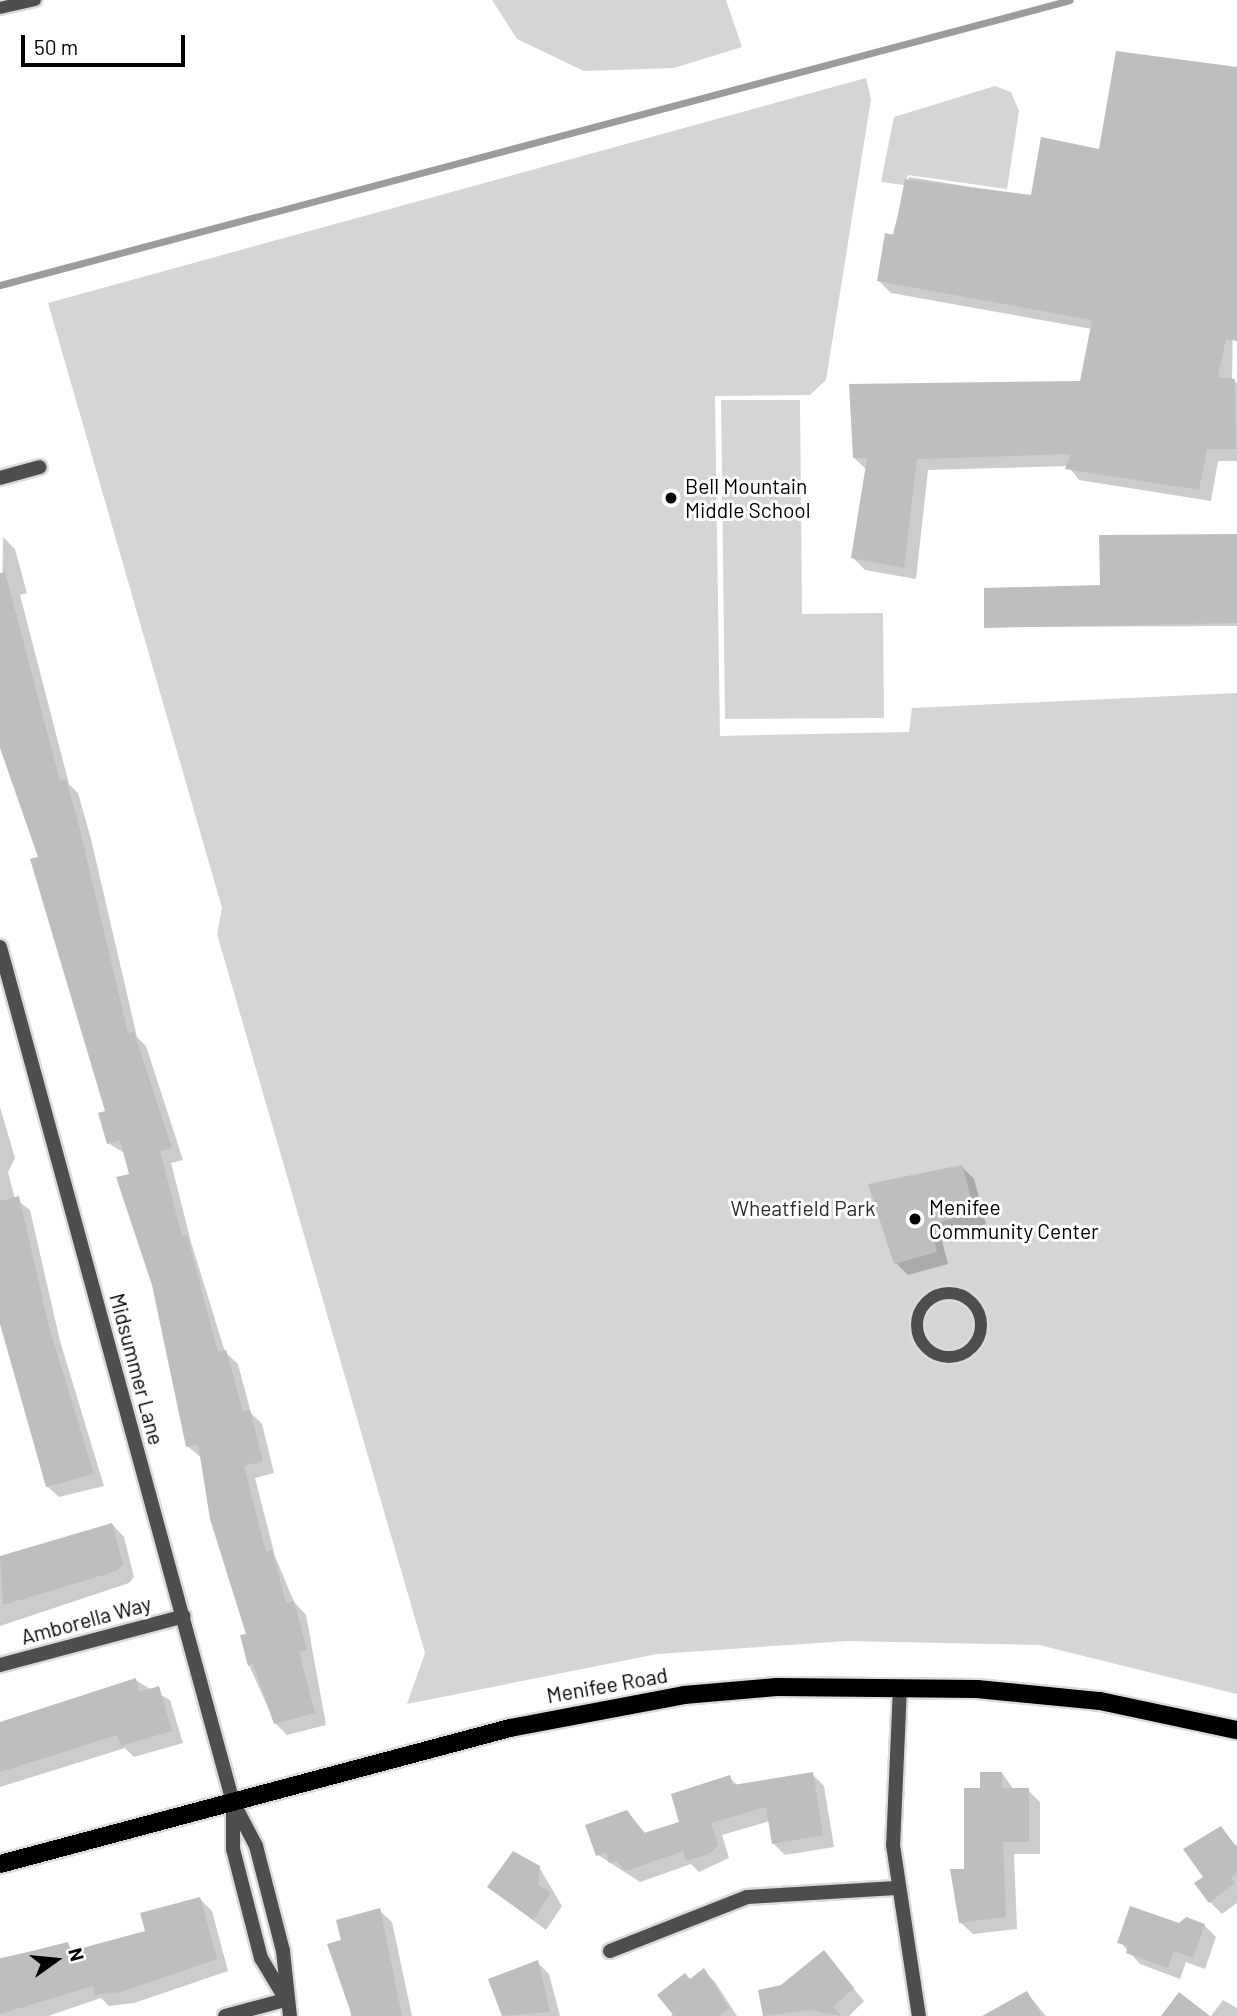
<!DOCTYPE html>
<html>
<head>
<meta charset="utf-8">
<style>
	body { margin:0 }
	#map { position:relative; width:1237px; height:2016px; overflow:hidden; background:#fff; font-family:Barlow,sans-serif }
	div>[style] { position:absolute }
	[style*='--x'] { left:calc(var(--x)*1px); top:calc(var(--y)*1px); width:calc(var(--w)*1px); rotate:calc(var(--a)*1deg) }
	.green>* { inset:0; background:#d5d5d5 }
	.shadow>* { inset:0; background:#0003 }
	.stream>* { height:7px; margin:-3.5px; padding:0 3.5px; transform-origin:3.5px; border-radius:3.5px; background:#9c9c9c }
	.building>* { inset:0; background:#bebebe }
	.roads { filter:drop-shadow(2px 0 #dbdbdb) drop-shadow(-2px 0 #dbdbdb) drop-shadow(0 2px #dbdbdb) drop-shadow(0 -2px #dbdbdb) }
	.service>* { height:12px; margin:-6px; padding:0 6px; transform-origin:6px; border-radius:6px; background:#4e4e4e }
	.service>.ring { margin:-6px; padding:0; box-sizing:content-box; background:none; border:12px solid #4e4e4e; border-radius:50% }
	.minor>* { height:14px; margin:-7px; padding:0 7px; transform-origin:7px; border-radius:7px; background:#4e4e4e }
	.primary>* { height:18px; margin:-9px; padding:0 9px; transform-origin:9px; border-radius:9px; background:#000 }
	.dots>* { width:19px; height:19px; translate:-50% -50%; box-sizing:border-box; border:4px solid #fff; border-radius:50% }
	span { translate:-50% -50%; white-space:nowrap; text-align:center; line-height:1.15; -webkit-text-stroke:6px #fff; paint-order:stroke }
	.poi-label { font-size:21px; color:#000 }
	.left { translate:0 -50%; text-align:left }
	.park-label { font-size:21px; color:#2c2c2c }
	.street-label { font-size:21px; color:#000 }
	.north { position:absolute; left:21px; top:1925px; width:70px; height:70px; -webkit-text-stroke:5px #fff; paint-order:stroke; rotate:75deg; font-size:19px; font-weight:700; line-height:28px; text-align:center; color:#000 }
	.north::after { content:''; display:block; margin:auto; width:24px; height:32px; background:#000; clip-path:polygon(50% 0,100% 100%,50% 72%,0 100%) }
	.scale { position:absolute; left:21px; top:35px; width:164px; height:32px; box-sizing:border-box; border:4px solid #000; border-top:0; padding-left:9px; font-size:21px; line-height:24px; white-space:nowrap; color:#000; -webkit-text-stroke:5px #fff; paint-order:stroke }
</style>
</head>
<body>
<div id="map">
	<div class="green">
		<i style="clip-path:polygon(492px 0,726px 0,742px 47px,674px 68px,584px 71px,517px 39px)"></i>
		<i style="clip-path:polygon(866px 78px,871px 99px,826px 380px,810px 395px,715px 396px,720px 736px,909px 732px,912px 708px,1237px 693px,1237px 1694px,1039px 1645px,847px 1641px,657px 1654px,407px 1704px,425px 1653px,217px 934px,222px 908px,48px 303px)"></i>
		<i style="clip-path:polygon(995px 86px,1011px 92px,1019px 111px,1007px 189px,908px 175px,904px 185px,881px 182px,894px 117px)"></i>
		<i style="clip-path:polygon(721px 400px,800px 400px,802px 614px,883px 613px,884px 718px,725px 719px)"></i>
	</div>
	<div class="shadow">
		<i style="clip-path:polygon(1237px 69px,1232px 380px,1237px 383px,1237px 461px,1218px 461px,1211px 501px,1079px 480px,1068px 466px,928px 470px,916px 579px,865px 570px,853px 558px,867px 470px,854px 458px,1082px 382px,1092px 329px,891px 293px,879px 281px,909px 177px,1033px 197px)"></i>
		<i style="clip-path:polygon(1237px 536px,1237px 626px,986px 627px,1101px 587px)"></i>
		<i style="clip-path:polygon(3px 537px,15px 549px,27px 593px,20px 595px,69px 784px,78px 793px,91px 839px,137px 1037px,146px 1046px,183px 1160px,171px 1163px,191px 1242px,225px 1352px,238px 1364px,251px 1413px,262px 1424px,274px 1473px,255px 1478px,275px 1556px,294px 1602px,306px 1615px,326px 1725px,287px 1735px,275px 1723px,249px 1665px,248px 1635px,202px 1458px,187px 1446px,154px 1284px,118px 1179px,132px 1175px,126px 1154px,108px 1143px,107px 1113px,40px 859px,0 734px)"></i>
		<i style="clip-path:polygon(0 1107px,15px 1158px,8px 1172px,15px 1199px,30px 1210px,60px 1341px,104px 1486px,59px 1497px,47px 1486px,0 1314px)"></i>
		<i style="clip-path:polygon(962px 1167px,974px 1179px,986px 1224px,941px 1237px,948px 1264px,908px 1275px,896px 1263px)"></i>
		<i style="clip-path:polygon(112px 1524px,124px 1537px,134px 1577px,129px 1583px,0 1626px,0 1557px)"></i>
		<i style="clip-path:polygon(135px 1680px,170px 1700px,183px 1743px,134px 1757px,125px 1748px,0 1787px,0 1723px)"></i>
		<i style="clip-path:polygon(1002px 1773px,1014px 1790px,1028px 1790px,1040px 1802px,1040px 1854px,1014px 1854px,1017px 1929px,973px 1934px,960px 1922px,966px 1870px,982px 1790px)"></i>
		<i style="clip-path:polygon(812px 1774px,824px 1786px,834px 1847px,785px 1855px,773px 1843px,770px 1821px,722px 1835px,729px 1858px,699px 1872px,691px 1864px,640px 1882px,598px 1855px,627px 1812px,646px 1834px,682px 1823px,729px 1777px,738px 1786px)"></i>
		<i style="clip-path:polygon(1220px 1828px,1237px 1846px,1237px 1903px,1222px 1914px,1210px 1902px,1205px 1877px)"></i>
		<i style="clip-path:polygon(539px 1867px,562px 1906px,546px 1930px,489px 1887px)"></i>
		<i style="clip-path:polygon(200px 1899px,212px 1911px,228px 1971px,134px 2003px,109px 2006px,101px 1998px,48px 2016px,0 2016px,0 1958px,67px 1944px,75px 1952px,148px 1933px)"></i>
		<i style="clip-path:polygon(379px 1910px,392px 1922px,412px 2016px,351px 2016px,343px 1942px)"></i>
		<i style="clip-path:polygon(1180px 1925px,1204px 1925px,1216px 1937px,1205px 1969px,1186px 1962px,1180px 1979px,1140px 1964px,1120px 1942px)"></i>
		<i style="clip-path:polygon(824px 1953px,864px 2001px,849px 2016px,764px 2016px,760px 1992px,782px 1987px)"></i>
		<i style="clip-path:polygon(537px 1962px,549px 1974px,560px 2016px,504px 2016px,490px 1980px)"></i>
		<i style="clip-path:polygon(703px 1970px,715px 1982px,737px 2016px,671px 2016px)"></i>
		<i style="clip-path:polygon(1027px 1993px,1046px 2016px,1006px 2016px)"></i>
		<i style="clip-path:polygon(1223px 2000px,1237px 2008px,1237px 2016px,1211px 2016px)"></i>
	</div>
	<div class="stream">
		<i style="--x:0;--y:285;--w:1107;--a:-14.91"></i>
	</div>
	<div class="building">
		<i style="clip-path:polygon(1116px 51px,1237px 67px,1237px 341px,1226px 339px,1218px 377px,1235px 379px,1236px 449px,1207px 449px,1199px 490px,1065px 469px,1071px 454px,917px 459px,904px 568px,851px 558px,867px 458px,853px 458px,849px 384px,1080px 381px,1092px 320px,877px 281px,885px 233px,894px 235px,905px 179px,1031px 195px,1041px 137px,1099px 149px)"></i>
		<i style="clip-path:polygon(1237px 534px,1237px 623px,984px 628px,984px 588px,1100px 585px,1099px 535px)"></i>
		<i style="clip-path:polygon(5px 572px,60px 781px,66px 779px,79px 826px,128px 1033px,134px 1032px,172px 1148px,160px 1151px,182px 1236px,187px 1235px,218px 1352px,226px 1350px,243px 1411px,250px 1410px,263px 1461px,244px 1466px,266px 1552px,272px 1550px,286px 1603px,294px 1601px,307px 1650px,299px 1652px,315px 1713px,274px 1724px,253px 1664px,248px 1666px,240px 1635px,246px 1634px,210px 1519px,198px 1444px,186px 1447px,152px 1285px,116px 1177px,129px 1174px,120px 1140px,107px 1144px,98px 1113px,105px 1111px,30px 859px,38px 857px,0 748px,0 573px)"></i>
		<i style="clip-path:polygon(962px 1165px,975px 1212px,930px 1225px,937px 1252px,894px 1264px,868px 1184px)"></i>
		<i style="clip-path:polygon(19px 1196px,49px 1327px,94px 1474px,46px 1487px,0 1324px,0 1201px)"></i>
		<i style="clip-path:polygon(112px 1523px,123px 1564px,117px 1571px,3px 1605px,0 1556px)"></i>
		<i style="clip-path:polygon(136px 1678px,139px 1692px,159px 1686px,172px 1731px,121px 1746px,117px 1735px,0 1772px,0 1722px)"></i>
		<i style="clip-path:polygon(813px 1772px,823px 1835px,772px 1844px,766px 1807px,711px 1823px,718px 1845px,709px 1854px,686px 1861px,683px 1851px,626px 1871px,616px 1861px,609px 1863px,606px 1853px,596px 1856px,585px 1825px,627px 1810px,644px 1833px,679px 1822px,671px 1794px,730px 1775px,733px 1785px)"></i>
		<i style="clip-path:polygon(980px 1772px,1002px 1772px,1002px 1788px,1029px 1788px,1029px 1842px,1003px 1842px,1006px 1917px,959px 1923px,950px 1869px,964px 1869px,964px 1788px,980px 1788px)"></i>
		<i style="clip-path:polygon(1221px 1826px,1237px 1848px,1237px 1873px,1231px 1878px,1235px 1883px,1209px 1903px,1194px 1883px,1203px 1877px,1183px 1849px)"></i>
		<i style="clip-path:polygon(513px 1851px,540px 1866px,538px 1885px,551px 1892px,533px 1920px,487px 1887px)"></i>
		<i style="clip-path:polygon(200px 1897px,217px 1959px,121px 1992px,95px 1995px,93px 1986px,0 2014px,0 1959px,68px 1942px,71px 1951px,145px 1931px,140px 1913px)"></i>
		<i style="clip-path:polygon(1130px 1906px,1179px 1923px,1186px 1917px,1205px 1924px,1193px 1958px,1174px 1951px,1168px 1968px,1126px 1953px,1128px 1946px,1117px 1943px)"></i>
		<i style="clip-path:polygon(380px 1908px,402px 2016px,352px 2016px,327px 1944px,341px 1940px,336px 1920px)"></i>
		<i style="clip-path:polygon(824px 1950px,854px 1988px,833px 2007px,842px 2016px,810px 2010px,763px 2016px,758px 1990px,781px 1985px)"></i>
		<i style="clip-path:polygon(538px 1960px,550px 2012px,502px 2016px,488px 1979px)"></i>
		<i style="clip-path:polygon(704px 1968px,729px 2008px,719px 2016px,674px 2016px,657px 1995px,685px 1973px,690px 1979px)"></i>
		<i style="clip-path:polygon(1027px 1991px,1042px 2016px,982px 2016px)"></i>
		<i style="clip-path:polygon(1179px 1992px,1210px 2016px,1161px 2016px)"></i>
	</div>
	<div class="roads">
		<div class="service">
			<i style="--x:0;--y:8;--w:36;--a:-13"></i>
			<i class="ring" style="left:917px;top:1293px;width:52px;height:52px"></i>
		</div>
		<div class="minor">
			<i style="--x:0;--y:478;--w:41;--a:-15.4"></i>
			<i style="--x:0;--y:947;--w:886;--a:74.76"></i>
			<i style="--x:233;--y:1802;--w:50;--a:62.4"></i>
			<i style="--x:256;--y:1846;--w:108;--a:75.6"></i>
			<i style="--x:283;--y:1951;--w:65;--a:83.9"></i>
			<i style="--x:0;--y:1665;--w:190;--a:-14.9"></i>
			<i style="--x:900;--y:1687;--w:158;--a:92.5"></i>
			<i style="--x:893;--y:1845;--w:173;--a:81.4"></i>
			<i style="--x:233;--y:1805;--w:44;--a:90"></i>
			<i style="--x:233;--y:1849;--w:113;--a:75.6"></i>
			<i style="--x:261;--y:1958;--w:47;--a:59"></i>
			<i style="--x:610;--y:1951;--w:147;--a:-21.5"></i>
			<i style="--x:747;--y:1897;--w:149;--a:-3.5"></i>
			<i style="--x:225;--y:2016;--w:62;--a:-14.9"></i>
		</div>
		<div class="primary">
			<i style="--x:0;--y:1864;--w:528;--a:-14.93"></i>
			<i style="--x:510;--y:1728;--w:177;--a:-10.7"></i>
			<i style="--x:684;--y:1695;--w:93;--a:-4.9"></i>
			<i style="--x:777;--y:1687;--w:200;--a:0.6"></i>
			<i style="--x:977;--y:1689;--w:124;--a:5.6"></i>
			<i style="--x:1100;--y:1701;--w:140;--a:12"></i>
		</div>
	</div>
	<div class="dots">
		<i style="left:671px;top:498px;background:#000"></i>
		<i style="left:915px;top:1219px;background:#000"></i>
	</div>
	<div class="poi-label">
		<span class="left" style="left:685px;top:498px">Bell Mountain<br>Middle School</span>
		<span class="left" style="left:929px;top:1219px">Menifee<br>Community Center</span>
	</div>
	<div class="park-label">
		<span style="left:803px;top:1208px">Wheatfield Park</span>
	</div>
	<div class="street-label">
		<span style="left:137px;top:1369px;rotate:75deg">Midsummer Lane</span>
		<span style="left:86px;top:1620px;rotate:-15deg">Amborella Way</span>
		<span style="left:607px;top:1685px;rotate:-10deg">Menifee Road</span>
	</div>
	<div class="north">N</div>
	<div class="scale">50 m</div>
</div>
</body>
</html>
